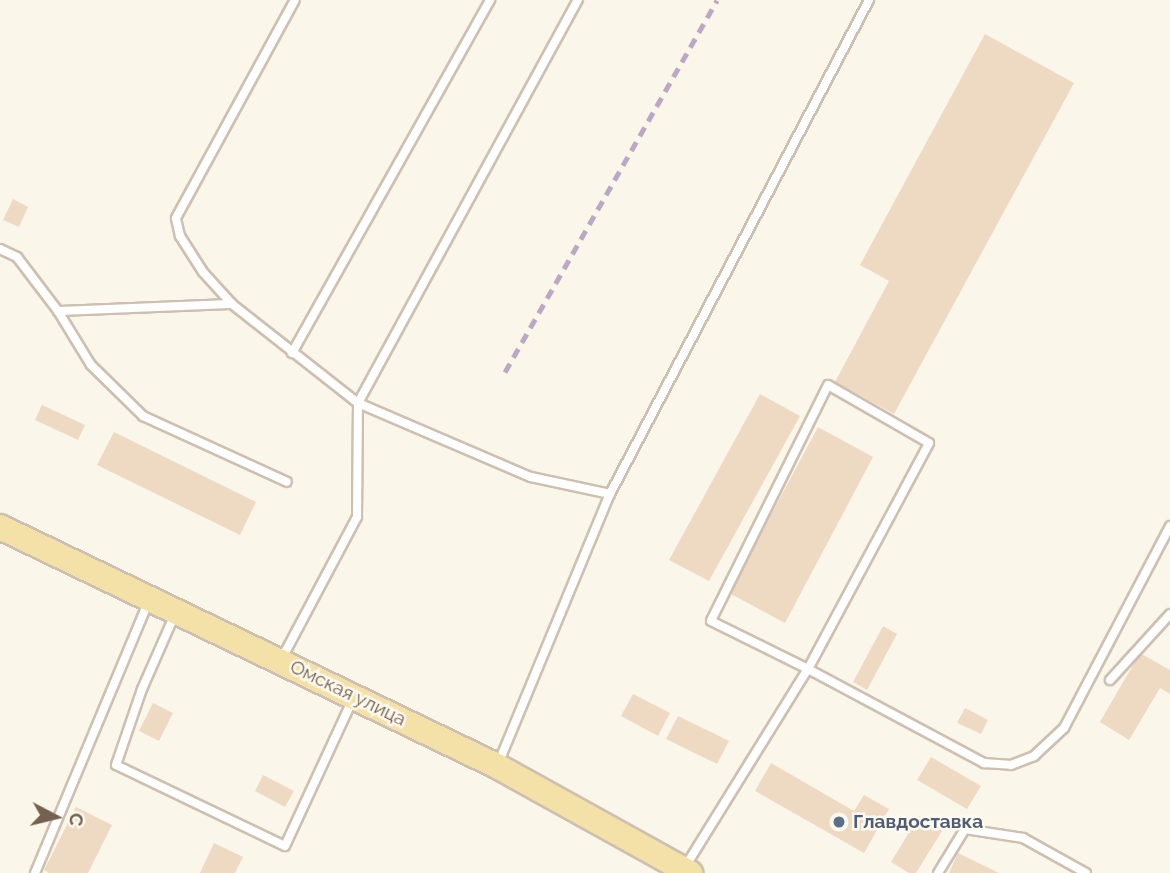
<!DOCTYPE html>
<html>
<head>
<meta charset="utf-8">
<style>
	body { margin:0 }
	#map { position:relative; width:1170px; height:873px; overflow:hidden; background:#fbf6ea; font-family:Raleway,sans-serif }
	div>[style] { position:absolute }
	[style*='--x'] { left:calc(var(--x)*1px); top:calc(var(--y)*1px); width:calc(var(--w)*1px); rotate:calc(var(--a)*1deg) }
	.building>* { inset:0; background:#eedac3 }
	.roads { filter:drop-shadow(2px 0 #cdc0b0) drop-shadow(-2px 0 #cdc0b0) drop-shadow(0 2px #cdc0b0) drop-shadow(0 -2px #cdc0b0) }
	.lane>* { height:8px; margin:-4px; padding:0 4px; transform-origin:4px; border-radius:4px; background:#fff }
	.primary>* { height:24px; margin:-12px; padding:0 12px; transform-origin:12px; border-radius:12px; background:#f4e1a8 }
	.rail>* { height:5px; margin-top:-2.5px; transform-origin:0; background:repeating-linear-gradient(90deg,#bba8c5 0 10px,transparent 0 17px) }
	.dots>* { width:19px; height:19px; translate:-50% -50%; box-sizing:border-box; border:4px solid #fefaf0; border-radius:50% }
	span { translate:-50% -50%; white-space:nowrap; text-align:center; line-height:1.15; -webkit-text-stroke:5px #fefaf0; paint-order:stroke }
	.street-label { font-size:19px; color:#74614f }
	.service-label { font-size:19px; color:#4e5e75; font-weight:700 }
	.left { translate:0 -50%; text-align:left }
	.north { position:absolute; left:21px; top:782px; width:70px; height:70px; -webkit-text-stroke:5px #fefaf0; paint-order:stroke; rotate:97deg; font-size:19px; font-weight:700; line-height:28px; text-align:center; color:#74614f }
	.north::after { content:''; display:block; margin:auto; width:24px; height:32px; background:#74614f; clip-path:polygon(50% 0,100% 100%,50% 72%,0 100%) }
</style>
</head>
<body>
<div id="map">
	<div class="building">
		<i style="clip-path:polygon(985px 34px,1074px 83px,894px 414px,835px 382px,889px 281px,860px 265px)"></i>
		<i style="clip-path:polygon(13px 199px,28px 207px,19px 227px,3px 220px)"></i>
		<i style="clip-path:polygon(760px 394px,800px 416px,709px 581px,669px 560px)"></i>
		<i style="clip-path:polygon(42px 405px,85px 425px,78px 440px,35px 420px)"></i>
		<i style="clip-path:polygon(818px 427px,873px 457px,785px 623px,729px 593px)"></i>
		<i style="clip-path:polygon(114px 432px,256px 502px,240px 535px,97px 465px)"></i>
		<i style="clip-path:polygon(883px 626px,897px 634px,867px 690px,853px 682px)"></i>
		<i style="clip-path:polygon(1140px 653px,1170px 670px,1170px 694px,1160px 688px,1129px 740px,1100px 722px)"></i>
		<i style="clip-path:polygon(633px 694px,670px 713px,658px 736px,621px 716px)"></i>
		<i style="clip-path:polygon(153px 703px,173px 713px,159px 741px,139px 731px)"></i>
		<i style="clip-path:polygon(965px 708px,988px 720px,981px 734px,957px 723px)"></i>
		<i style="clip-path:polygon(678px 716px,729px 741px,717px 764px,666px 739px)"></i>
		<i style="clip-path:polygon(931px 757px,981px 786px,967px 809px,917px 780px)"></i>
		<i style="clip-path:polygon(771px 763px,854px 811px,864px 795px,889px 809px,864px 853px,755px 791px)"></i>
		<i style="clip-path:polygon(263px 775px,294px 791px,285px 807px,255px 791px)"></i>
		<i style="clip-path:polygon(76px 807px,112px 825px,88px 873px,49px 873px,44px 870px)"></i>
		<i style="clip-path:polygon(919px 816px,942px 831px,916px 873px,909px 873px,891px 862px)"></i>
		<i style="clip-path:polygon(214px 843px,243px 857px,235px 873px,200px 873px)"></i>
		<i style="clip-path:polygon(958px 853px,999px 873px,949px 873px)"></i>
	</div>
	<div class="roads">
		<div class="lane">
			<i style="--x:0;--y:249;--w:19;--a:25"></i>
			<i style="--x:17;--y:257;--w:68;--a:52.8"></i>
			<i style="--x:58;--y:311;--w:63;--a:58.6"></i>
			<i style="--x:91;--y:365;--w:73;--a:44.4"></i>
			<i style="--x:143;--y:416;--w:158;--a:24.6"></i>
			<i style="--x:232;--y:304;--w:43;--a:-132.2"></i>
			<i style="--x:203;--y:272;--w:43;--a:-122.6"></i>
			<i style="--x:180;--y:236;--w:18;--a:-103"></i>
			<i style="--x:176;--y:218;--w:248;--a:-61.4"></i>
			<i style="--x:58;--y:311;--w:174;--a:-2.3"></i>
			<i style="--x:232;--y:304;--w:160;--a:38.2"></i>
			<i style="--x:358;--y:403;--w:188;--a:23.2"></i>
			<i style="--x:531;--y:477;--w:81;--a:12.1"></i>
			<i style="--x:292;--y:353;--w:405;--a:-60.7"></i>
			<i style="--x:175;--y:614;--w:82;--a:113.7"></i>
			<i style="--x:142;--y:689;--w:80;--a:108.9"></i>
			<i style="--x:116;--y:765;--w:187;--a:25.6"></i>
			<i style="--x:285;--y:846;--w:160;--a:-65.2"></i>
			<i style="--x:281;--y:660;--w:162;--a:-62"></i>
			<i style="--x:357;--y:517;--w:114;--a:-89.5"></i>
			<i style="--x:358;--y:403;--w:459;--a:-61.4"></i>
			<i style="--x:1110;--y:680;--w:89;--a:-47.7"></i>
			<i style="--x:498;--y:764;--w:292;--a:-67.5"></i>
			<i style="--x:610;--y:494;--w:558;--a:-62.33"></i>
			<i style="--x:685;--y:867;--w:233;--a:-58.2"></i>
			<i style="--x:808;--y:669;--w:256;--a:-61.8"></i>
			<i style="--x:929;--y:443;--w:116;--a:-150.1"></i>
			<i style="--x:828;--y:385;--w:263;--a:116.4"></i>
			<i style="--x:711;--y:621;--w:108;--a:26.3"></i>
			<i style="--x:808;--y:669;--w:200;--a:28.1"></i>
			<i style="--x:984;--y:763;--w:27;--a:4"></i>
			<i style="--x:1011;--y:765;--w:25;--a:-21"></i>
			<i style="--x:1034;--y:756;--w:41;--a:-43"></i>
			<i style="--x:1064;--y:728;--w:228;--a:-62.3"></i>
			<i style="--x:35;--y:873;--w:295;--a:-67.3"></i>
			<i style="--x:938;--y:873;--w:52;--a:-58.5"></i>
			<i style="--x:965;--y:829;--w:59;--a:8.8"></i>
			<i style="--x:1023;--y:838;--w:72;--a:29.1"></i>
		</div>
		<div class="primary">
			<i style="--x:0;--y:527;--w:551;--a:25.68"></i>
			<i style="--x:497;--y:766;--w:221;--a:29"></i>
		</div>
	</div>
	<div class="rail">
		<i style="--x:505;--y:372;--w:428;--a:-60.3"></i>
	</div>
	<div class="dots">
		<i style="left:839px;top:822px;background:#5c6f8a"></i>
	</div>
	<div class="street-label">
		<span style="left:348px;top:693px;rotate:26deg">Омская улица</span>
	</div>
	<div class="service-label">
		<span class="left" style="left:853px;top:822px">Главдоставка</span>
	</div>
	<div class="north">С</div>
</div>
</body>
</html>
